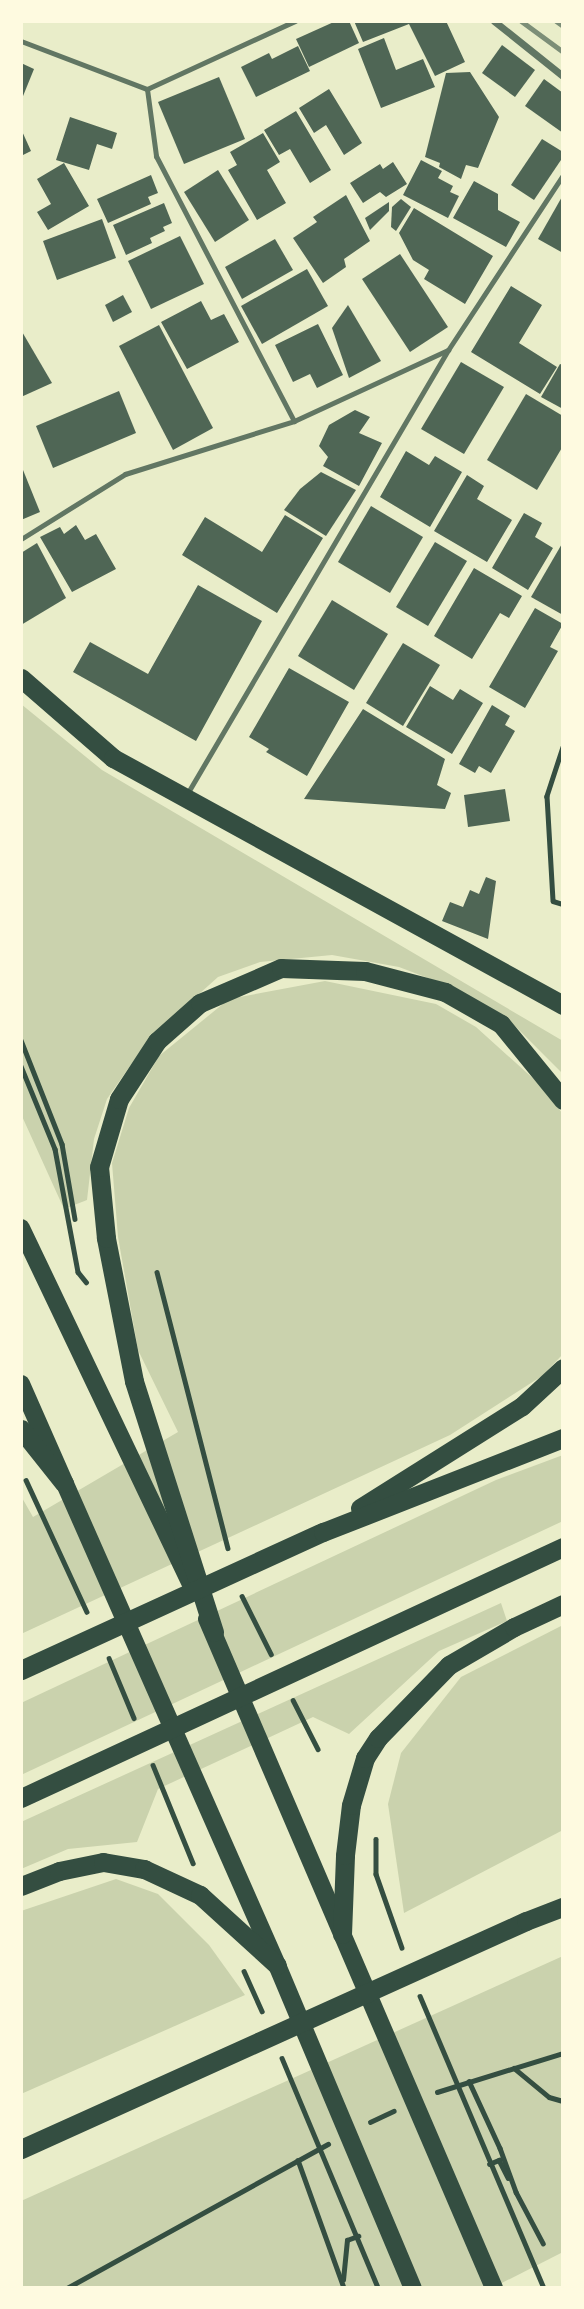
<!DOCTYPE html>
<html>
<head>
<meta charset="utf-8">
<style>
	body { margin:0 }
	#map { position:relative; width:584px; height:2309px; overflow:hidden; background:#e9edc9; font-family:Lato,sans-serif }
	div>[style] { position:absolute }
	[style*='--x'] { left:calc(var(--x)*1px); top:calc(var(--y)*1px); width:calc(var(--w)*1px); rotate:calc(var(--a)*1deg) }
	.green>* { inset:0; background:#cad2ad }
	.building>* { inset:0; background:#4f6655 }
	.path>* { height:4.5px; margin:-2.25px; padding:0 2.25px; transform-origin:2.25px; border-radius:2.25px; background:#344e41 }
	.service>* { height:5px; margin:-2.5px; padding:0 2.5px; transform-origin:2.5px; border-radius:2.5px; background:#617663 }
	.minor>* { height:7px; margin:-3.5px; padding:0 3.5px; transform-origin:3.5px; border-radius:3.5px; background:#617663 }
	.primary>* { height:18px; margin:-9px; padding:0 9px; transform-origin:9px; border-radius:9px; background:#344e41 }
	.trunk>* { height:19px; margin:-9.5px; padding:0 9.5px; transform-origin:9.5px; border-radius:9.5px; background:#344e41 }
	.rail>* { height:5px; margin:-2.5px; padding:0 2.5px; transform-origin:2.5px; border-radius:2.5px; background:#7c8e77 }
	span { translate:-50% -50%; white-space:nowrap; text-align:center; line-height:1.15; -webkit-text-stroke:5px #fefae0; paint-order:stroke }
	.frame { position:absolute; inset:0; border:23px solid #fefae0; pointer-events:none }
</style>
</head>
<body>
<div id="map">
	<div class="green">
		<i style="clip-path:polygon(21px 704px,102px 770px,563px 1041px,563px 1074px,505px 1016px,454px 988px,399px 967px,332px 955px,260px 962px,218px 977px,148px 1040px,107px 1099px,94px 1139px,87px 1200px,64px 1209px,21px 1114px)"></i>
		<i style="clip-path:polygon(325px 981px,436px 1004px,476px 1027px,537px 1082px,563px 1114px,563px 1354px,542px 1376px,450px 1435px,21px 1634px,21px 1496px,33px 1517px,178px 1432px,138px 1350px,118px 1237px,112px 1163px,129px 1108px,159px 1056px,229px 999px)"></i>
		<i style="clip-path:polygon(563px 1455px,563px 1521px,21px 1775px,21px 1703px,496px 1480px)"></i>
		<i style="clip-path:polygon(501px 1603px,507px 1621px,439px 1651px,349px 1734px,313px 1717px,158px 1789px,137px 1842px,68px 1849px,21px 1869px,21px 1822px)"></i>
		<i style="clip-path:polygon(563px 1625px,563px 1830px,404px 1913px,388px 1804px,401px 1753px,461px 1677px)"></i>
		<i style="clip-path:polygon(116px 1879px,158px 1894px,209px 1945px,245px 1995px,21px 2094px,21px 1911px)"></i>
		<i style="clip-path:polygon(563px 1956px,563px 2252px,492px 2288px,21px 2288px,21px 2201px)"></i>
	</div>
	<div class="building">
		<i style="clip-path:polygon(336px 21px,349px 21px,359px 43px,309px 67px,296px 39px)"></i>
		<i style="clip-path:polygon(354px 21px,446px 21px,465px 62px,435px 76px,409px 24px,363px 42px)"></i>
		<i style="clip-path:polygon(384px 38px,396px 70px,423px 59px,435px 87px,381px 108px,358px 49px)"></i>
		<i style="clip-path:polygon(502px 45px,535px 70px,515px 97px,482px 73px)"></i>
		<i style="clip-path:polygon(298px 46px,310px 71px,256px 97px,241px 67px,269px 53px,272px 59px)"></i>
		<i style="clip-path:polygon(21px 63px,34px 69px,21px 101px)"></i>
		<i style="clip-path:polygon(470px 72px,499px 117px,478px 168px,466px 165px,461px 179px,439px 167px,440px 163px,425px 157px,446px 73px)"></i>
		<i style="clip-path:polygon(219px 77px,245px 139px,184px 164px,158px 102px)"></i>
		<i style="clip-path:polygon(544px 79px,563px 93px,563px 133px,525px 106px)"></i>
		<i style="clip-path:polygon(329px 89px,362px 143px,344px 155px,326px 125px,314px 133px,299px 108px)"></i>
		<i style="clip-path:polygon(296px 111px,331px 170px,310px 183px,290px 149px,279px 155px,264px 130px)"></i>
		<i style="clip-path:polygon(70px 117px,117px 133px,112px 149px,97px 144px,89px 170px,56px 160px)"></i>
		<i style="clip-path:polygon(21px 129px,31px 151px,21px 156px)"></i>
		<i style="clip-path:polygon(263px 133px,280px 162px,267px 170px,286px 203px,257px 220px,228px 170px,237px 165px,230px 152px)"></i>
		<i style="clip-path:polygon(542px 139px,563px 152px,563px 157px,534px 200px,511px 185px)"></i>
		<i style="clip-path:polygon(421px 160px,442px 171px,438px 178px,453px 186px,450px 192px,459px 196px,448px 218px,403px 195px)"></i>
		<i style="clip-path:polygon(393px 162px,407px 184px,386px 197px,380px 192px,363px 203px,350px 183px,380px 164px,383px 169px)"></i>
		<i style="clip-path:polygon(64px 163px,89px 206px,48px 230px,37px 212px,51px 204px,37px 179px)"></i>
		<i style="clip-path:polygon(218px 170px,249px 220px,215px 242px,184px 192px)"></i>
		<i style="clip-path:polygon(151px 175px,158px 193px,148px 197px,151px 204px,108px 223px,97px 199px)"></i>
		<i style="clip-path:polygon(474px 181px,498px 194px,498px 210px,520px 222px,506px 247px,453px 218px)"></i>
		<i style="clip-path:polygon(346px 195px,370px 241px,344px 259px,346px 267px,323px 283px,293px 238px,317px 222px,313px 217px)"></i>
		<i style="clip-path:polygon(563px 195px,563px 253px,538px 239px)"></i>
		<i style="clip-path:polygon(401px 199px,411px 207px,396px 231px,391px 227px,392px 207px)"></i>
		<i style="clip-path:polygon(389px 202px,389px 211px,370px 230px,365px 218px)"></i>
		<i style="clip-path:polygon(164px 203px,172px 223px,163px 227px,165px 231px,150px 238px,152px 243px,126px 255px,113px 225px)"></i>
		<i style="clip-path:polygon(414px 208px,493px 256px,465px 304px,424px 279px,429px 270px,413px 260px,399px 233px)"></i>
		<i style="clip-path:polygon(102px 219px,116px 258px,57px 280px,43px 241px)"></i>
		<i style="clip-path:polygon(180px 236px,204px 284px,151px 309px,128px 261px)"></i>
		<i style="clip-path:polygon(275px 239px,293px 270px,242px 299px,225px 267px)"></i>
		<i style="clip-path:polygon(400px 254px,448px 327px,410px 352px,362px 279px)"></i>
		<i style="clip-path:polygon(307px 269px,328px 306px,262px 344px,241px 306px)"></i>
		<i style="clip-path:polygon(511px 286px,542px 305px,519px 343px,557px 367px,540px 394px,471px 352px)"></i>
		<i style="clip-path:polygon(123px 295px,132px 312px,113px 322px,105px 305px)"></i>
		<i style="clip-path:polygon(201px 301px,211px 320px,224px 314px,239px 342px,187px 369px,161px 322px)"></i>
		<i style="clip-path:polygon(348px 305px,381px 361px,349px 378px,332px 328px)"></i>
		<i style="clip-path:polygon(318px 324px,343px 375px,317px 388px,310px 374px,293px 382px,275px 345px)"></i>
		<i style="clip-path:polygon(159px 325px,213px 428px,173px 450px,119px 346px)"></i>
		<i style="clip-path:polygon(21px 330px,52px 383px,21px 397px)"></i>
		<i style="clip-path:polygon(461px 362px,504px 387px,464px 454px,421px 429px)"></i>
		<i style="clip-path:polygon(560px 364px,563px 365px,563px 409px,541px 397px)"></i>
		<i style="clip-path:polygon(119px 391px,136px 433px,53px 468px,36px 426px)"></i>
		<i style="clip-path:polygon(526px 394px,563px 416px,563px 446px,537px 490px,487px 460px)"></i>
		<i style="clip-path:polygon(355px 410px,370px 417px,359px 433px,382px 443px,359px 486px,323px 466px,328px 457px,319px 446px,329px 425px)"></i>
		<i style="clip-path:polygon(406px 451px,429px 465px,435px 456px,462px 472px,430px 527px,380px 497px)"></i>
		<i style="clip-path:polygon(21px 465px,40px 512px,21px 520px)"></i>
		<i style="clip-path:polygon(321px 472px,356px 490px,326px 536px,284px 510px,300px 489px)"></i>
		<i style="clip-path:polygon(467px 475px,484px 486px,477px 499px,512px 520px,487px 562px,434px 531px)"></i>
		<i style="clip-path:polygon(371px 506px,423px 537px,390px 593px,338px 562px)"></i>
		<i style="clip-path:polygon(524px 513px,542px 523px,535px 537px,553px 548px,528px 590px,492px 568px)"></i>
		<i style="clip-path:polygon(285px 515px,323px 538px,277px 613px,182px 555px,205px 517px,262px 552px)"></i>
		<i style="clip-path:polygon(76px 525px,85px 540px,96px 534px,116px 569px,72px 592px,40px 537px,60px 527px,64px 534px)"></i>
		<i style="clip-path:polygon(435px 542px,467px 561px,428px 626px,396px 607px)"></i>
		<i style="clip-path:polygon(563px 542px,563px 615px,531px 597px)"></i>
		<i style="clip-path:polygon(37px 543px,66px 598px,21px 625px,21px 553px)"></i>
		<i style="clip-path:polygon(474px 568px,522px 596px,509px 618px,500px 613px,472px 659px,434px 636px)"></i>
		<i style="clip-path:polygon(198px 585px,262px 621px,196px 741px,73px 672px,90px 642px,148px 674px)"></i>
		<i style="clip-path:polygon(332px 600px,388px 634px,354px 690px,298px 656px)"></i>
		<i style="clip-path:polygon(535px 608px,563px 624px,550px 647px,558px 651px,525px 708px,489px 687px)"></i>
		<i style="clip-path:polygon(403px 643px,440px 665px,403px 726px,366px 703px)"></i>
		<i style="clip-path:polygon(289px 668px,349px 702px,307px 776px,266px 752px,269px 749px,249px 737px)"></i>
		<i style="clip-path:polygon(430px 686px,453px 700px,460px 689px,483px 703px,452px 754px,406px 727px)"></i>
		<i style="clip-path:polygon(492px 705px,510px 716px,505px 725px,515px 731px,491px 773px,479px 766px,475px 773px,459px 764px)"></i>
		<i style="clip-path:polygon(363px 709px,445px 759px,437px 785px,451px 793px,445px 809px,304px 799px)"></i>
		<i style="clip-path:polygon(505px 789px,510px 821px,468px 827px,464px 795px)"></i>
		<i style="clip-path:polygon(486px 877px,496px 881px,488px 939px,442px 921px,450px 902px,463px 907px,470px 890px,479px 894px)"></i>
	</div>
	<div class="path">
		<i style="--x:563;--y:747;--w:52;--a:108.1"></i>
		<i style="--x:547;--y:796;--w:105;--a:86.7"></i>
		<i style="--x:553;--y:901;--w:10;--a:17"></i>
		<i style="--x:21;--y:1040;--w:112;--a:68.5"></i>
		<i style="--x:62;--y:1144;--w:76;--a:80.2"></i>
		<i style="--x:21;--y:1066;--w:90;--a:67.7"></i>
		<i style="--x:55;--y:1149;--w:125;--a:79.4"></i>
		<i style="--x:78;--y:1272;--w:13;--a:51"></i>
		<i style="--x:157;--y:1272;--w:285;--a:75.6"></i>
		<i style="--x:26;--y:1480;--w:145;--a:65.2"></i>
		<i style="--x:242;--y:1596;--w:65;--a:63.4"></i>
		<i style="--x:109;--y:1658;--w:65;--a:67.4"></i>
		<i style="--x:293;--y:1700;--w:55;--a:63"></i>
		<i style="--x:153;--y:1765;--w:106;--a:67.8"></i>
		<i style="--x:376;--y:1839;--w:35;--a:90"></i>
		<i style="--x:376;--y:1874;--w:78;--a:70.6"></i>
		<i style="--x:244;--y:1971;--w:44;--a:65.8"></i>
		<i style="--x:420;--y:1996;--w:317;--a:67"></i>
		<i style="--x:282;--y:2058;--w:249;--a:67.3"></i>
		<i style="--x:514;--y:2068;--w:45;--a:39.6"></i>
		<i style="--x:549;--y:2097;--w:15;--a:16"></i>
		<i style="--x:469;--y:2081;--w:74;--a:65.2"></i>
		<i style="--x:500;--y:2148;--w:47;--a:70"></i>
		<i style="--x:437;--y:2092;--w:132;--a:-17.2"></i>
		<i style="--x:370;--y:2122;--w:26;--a:-25"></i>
		<i style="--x:298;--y:2160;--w:136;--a:70.2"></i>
		<i style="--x:489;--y:2164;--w:11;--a:-22"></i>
		<i style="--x:499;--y:2160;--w:20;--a:63"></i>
		<i style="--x:516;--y:2192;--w:58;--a:62.1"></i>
		<i style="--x:343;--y:2280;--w:40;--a:-84.3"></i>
		<i style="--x:347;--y:2240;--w:12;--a:-20"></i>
		<i style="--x:67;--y:2288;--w:298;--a:-28.9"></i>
	</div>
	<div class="service">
		<i style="--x:21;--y:41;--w:135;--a:20.9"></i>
		<i style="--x:147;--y:89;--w:163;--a:-24.7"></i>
		<i style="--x:147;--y:89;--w:68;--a:82.3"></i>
		<i style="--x:156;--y:156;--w:299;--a:62.5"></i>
		<i style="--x:21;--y:539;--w:123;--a:-32"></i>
		<i style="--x:125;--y:474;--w:177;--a:-17.4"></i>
		<i style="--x:294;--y:421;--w:170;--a:-24.8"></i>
		<i style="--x:187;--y:794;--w:515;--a:-59.55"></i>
		<i style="--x:448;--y:350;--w:209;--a:-56.7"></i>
	</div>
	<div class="minor">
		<i style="--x:494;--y:21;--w:88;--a:38.6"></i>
	</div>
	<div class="primary">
		<i style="--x:21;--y:1228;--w:401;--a:64.5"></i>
		<i style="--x:21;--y:1384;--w:635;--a:66.22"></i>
		<i style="--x:277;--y:1965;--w:350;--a:67.2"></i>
		<i style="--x:207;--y:1619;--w:728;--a:66.78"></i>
	</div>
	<div class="trunk">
		<i style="--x:21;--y:678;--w:122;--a:41"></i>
		<i style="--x:113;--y:758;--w:513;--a:28.76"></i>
		<i style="--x:21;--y:1429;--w:69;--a:51.5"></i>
		<i style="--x:360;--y:1508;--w:191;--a:-32.2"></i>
		<i style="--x:522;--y:1406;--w:56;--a:-42.8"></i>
		<i style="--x:214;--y:1632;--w:263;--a:-107.7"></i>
		<i style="--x:134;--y:1381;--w:146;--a:-101.1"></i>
		<i style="--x:106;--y:1238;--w:71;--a:-95.6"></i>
		<i style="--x:99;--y:1167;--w:71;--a:-73.6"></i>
		<i style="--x:119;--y:1099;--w:69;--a:-56.8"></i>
		<i style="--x:157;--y:1041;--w:57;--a:-41.5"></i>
		<i style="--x:200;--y:1003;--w:88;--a:-23.4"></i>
		<i style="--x:281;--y:968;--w:84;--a:2"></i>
		<i style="--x:365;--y:971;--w:83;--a:14.7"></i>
		<i style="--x:445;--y:992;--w:64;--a:29.7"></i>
		<i style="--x:501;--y:1024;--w:98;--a:50.8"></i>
		<i style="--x:21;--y:1670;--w:332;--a:-24.6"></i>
		<i style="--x:323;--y:1532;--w:258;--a:-21.4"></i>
		<i style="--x:21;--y:1798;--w:597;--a:-24.85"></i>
		<i style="--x:21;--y:1886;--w:41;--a:-21.5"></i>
		<i style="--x:59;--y:1871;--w:45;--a:-11.6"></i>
		<i style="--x:103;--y:1862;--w:42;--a:9.7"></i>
		<i style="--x:144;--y:1869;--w:62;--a:24.9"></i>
		<i style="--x:200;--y:1895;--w:104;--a:42.3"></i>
		<i style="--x:342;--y:1934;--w:79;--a:-87.8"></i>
		<i style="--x:345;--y:1855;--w:50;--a:-83.2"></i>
		<i style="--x:351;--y:1805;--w:49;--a:-73.4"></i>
		<i style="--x:365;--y:1758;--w:24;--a:-57"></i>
		<i style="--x:378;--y:1738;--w:102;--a:-45.8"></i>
		<i style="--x:449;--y:1665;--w:75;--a:-30.3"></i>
		<i style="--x:514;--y:1627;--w:54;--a:-25.1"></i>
		<i style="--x:21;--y:2149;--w:554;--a:-24.3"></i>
		<i style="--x:526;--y:1921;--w:40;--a:-21"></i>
	</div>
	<div class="rail">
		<i style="--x:521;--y:21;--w:52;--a:36.4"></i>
		<i style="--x:556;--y:21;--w:9;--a:36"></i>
	</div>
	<div class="frame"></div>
</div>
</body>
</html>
